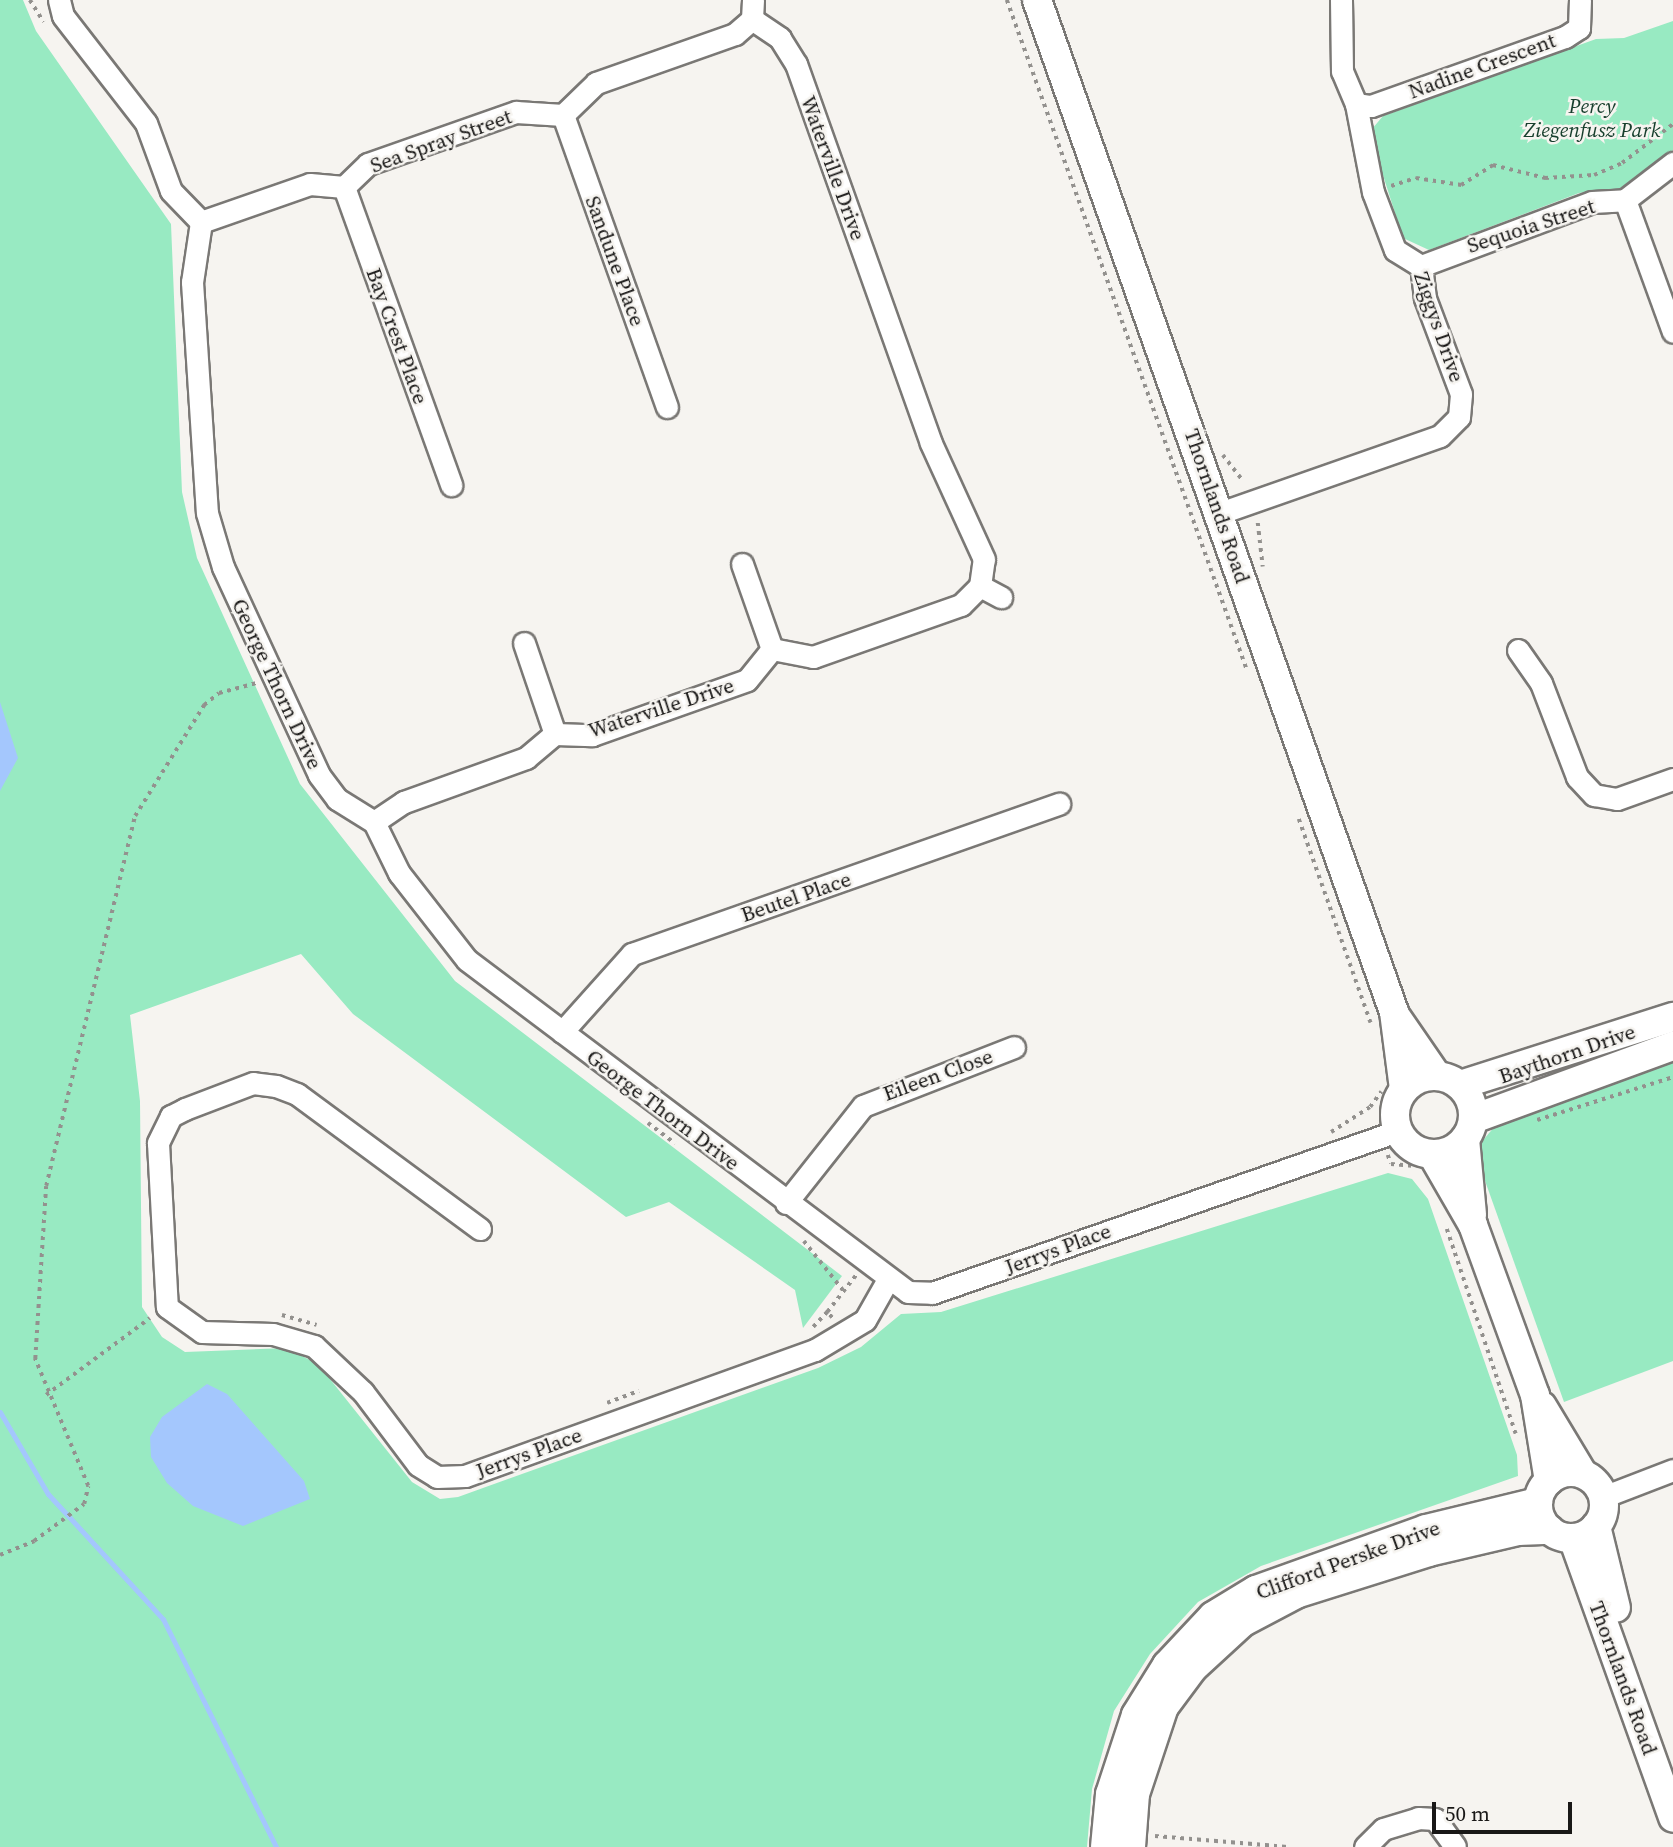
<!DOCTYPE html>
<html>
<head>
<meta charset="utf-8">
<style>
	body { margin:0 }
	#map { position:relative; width:1673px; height:1847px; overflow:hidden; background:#f6f4f0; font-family:"Source Serif 4",serif }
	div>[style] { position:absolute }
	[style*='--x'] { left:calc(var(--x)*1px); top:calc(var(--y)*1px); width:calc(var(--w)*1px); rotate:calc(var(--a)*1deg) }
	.green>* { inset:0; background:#98eac2 }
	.water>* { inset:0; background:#a4c7fd }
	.stream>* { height:5px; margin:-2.5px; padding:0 2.5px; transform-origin:2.5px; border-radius:2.5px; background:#a4c7fd }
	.path>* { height:3.5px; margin-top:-1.75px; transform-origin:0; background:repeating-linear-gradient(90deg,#93918e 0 3.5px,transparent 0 8.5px) }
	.roads { filter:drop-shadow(2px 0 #7a7875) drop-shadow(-2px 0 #7a7875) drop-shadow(0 2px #7a7875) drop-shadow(0 -2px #7a7875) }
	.minor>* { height:21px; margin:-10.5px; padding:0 10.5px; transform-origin:10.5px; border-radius:10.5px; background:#fff }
	.tertiary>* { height:28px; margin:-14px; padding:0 14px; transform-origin:14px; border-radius:14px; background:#fff }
	.tertiary>.ring { margin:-14px; padding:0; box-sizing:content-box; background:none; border:28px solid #fff; border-radius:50% }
	span { translate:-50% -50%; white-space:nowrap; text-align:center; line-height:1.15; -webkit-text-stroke:5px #f6f4f0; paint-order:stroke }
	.street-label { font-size:21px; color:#191817 }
	.park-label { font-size:21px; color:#163e2c; font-style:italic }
	.scale { position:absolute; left:1432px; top:1802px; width:140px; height:32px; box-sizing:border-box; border:4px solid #191817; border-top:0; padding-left:9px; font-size:21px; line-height:24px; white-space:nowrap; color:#191817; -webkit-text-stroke:5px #f6f4f0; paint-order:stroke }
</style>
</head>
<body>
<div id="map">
	<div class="green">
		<i style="clip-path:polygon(0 0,23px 0,36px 31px,171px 224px,182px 492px,197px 558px,300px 784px,455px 981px,842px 1276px,803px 1328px,795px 1290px,669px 1202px,626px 1217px,353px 1014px,301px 954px,130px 1015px,140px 1101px,142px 1307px,162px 1337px,185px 1352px,286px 1348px,318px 1364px,412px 1482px,440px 1499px,458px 1497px,818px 1368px,861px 1347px,901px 1314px,941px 1312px,1388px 1173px,1412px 1179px,1428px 1199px,1517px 1455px,1518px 1476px,1261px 1566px,1198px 1602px,1150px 1654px,1114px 1711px,1092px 1789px,1087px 1847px,0 1847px)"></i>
		<i style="clip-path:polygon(1673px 21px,1673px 150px,1619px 189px,1579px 193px,1429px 250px,1403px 238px,1374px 147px,1372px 129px,1383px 116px,1596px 39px,1624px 38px)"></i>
		<i style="clip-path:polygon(1673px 1059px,1673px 1361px,1564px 1402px,1479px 1164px,1479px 1145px,1495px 1126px)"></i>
	</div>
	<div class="water">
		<i style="clip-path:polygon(0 702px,18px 758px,0 791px)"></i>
		<i style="clip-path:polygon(207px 1384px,227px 1394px,304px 1481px,310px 1499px,243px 1526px,193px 1506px,167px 1483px,151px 1457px,150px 1437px,162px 1417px)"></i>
	</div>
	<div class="stream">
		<i style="--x:0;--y:1412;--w:95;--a:59.7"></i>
		<i style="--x:48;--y:1494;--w:170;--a:47.4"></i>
		<i style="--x:163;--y:1619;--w:254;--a:63.6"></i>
	</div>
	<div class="path">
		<i style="--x:30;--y:0;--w:26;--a:58"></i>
		<i style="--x:1007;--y:0;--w:712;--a:70.29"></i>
		<i style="--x:1391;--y:186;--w:26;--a:-18"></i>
		<i style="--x:1416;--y:178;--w:46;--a:8.8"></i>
		<i style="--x:1461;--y:185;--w:38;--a:-32"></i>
		<i style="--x:1493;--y:165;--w:54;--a:14"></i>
		<i style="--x:1545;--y:178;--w:49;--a:-3.5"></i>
		<i style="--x:1594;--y:175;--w:30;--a:-23"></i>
		<i style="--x:1622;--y:163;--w:64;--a:-37.4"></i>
		<i style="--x:1223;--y:455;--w:33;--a:52"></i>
		<i style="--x:1258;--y:523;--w:44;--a:83.5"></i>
		<i style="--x:1299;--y:819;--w:216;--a:70.6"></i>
		<i style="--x:1537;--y:1120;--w:143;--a:-17.5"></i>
		<i style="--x:648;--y:1123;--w:34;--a:37"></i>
		<i style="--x:1331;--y:1132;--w:46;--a:-32.7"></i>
		<i style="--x:1370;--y:1107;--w:19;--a:-54"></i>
		<i style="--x:1388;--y:1155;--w:9;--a:72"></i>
		<i style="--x:1391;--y:1164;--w:21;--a:5"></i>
		<i style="--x:1447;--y:1229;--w:216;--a:71.4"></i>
		<i style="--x:804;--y:1241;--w:63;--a:51.5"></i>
		<i style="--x:282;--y:1315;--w:36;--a:16"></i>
		<i style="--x:832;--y:1318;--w:8;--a:-130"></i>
		<i style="--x:827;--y:1312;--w:47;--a:-51.9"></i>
		<i style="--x:813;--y:1327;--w:21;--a:-47"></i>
		<i style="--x:46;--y:1395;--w:129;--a:-36.5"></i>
		<i style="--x:607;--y:1403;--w:34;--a:-21"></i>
		<i style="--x:0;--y:1555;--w:37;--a:-22"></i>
		<i style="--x:34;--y:1541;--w:62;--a:-36.5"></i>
		<i style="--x:84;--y:1504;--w:18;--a:-77"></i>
		<i style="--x:88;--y:1486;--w:138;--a:-112.7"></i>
		<i style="--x:35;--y:1359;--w:173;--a:-86.4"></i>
		<i style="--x:46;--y:1186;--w:381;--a:-76.5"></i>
		<i style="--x:135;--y:816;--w:131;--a:-58.1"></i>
		<i style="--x:204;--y:705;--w:19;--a:-39"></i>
		<i style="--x:219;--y:693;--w:38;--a:-15"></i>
		<i style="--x:1155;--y:1836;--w:133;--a:4.7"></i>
	</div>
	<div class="roads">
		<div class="minor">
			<i style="--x:59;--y:0;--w:16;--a:76"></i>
			<i style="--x:63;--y:16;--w:135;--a:52.2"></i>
			<i style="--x:146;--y:123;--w:72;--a:69.8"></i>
			<i style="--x:171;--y:191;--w:43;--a:45.9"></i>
			<i style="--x:201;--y:222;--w:61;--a:98.5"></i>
			<i style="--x:192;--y:282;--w:231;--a:86.3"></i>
			<i style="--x:207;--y:513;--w:56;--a:73.5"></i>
			<i style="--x:223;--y:567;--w:229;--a:65.2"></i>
			<i style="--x:319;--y:775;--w:30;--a:53"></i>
			<i style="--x:337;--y:799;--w:44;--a:31.9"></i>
			<i style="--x:374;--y:822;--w:57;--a:63.9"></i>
			<i style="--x:399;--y:873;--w:110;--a:52"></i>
			<i style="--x:467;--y:960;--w:552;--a:36.97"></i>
			<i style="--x:908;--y:1292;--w:24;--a:2"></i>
			<i style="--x:932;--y:1293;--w:493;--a:-19.2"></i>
			<i style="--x:1341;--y:0;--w:71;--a:89.2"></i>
			<i style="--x:1342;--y:71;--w:36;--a:67"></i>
			<i style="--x:1356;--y:104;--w:90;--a:79.1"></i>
			<i style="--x:1373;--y:192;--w:62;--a:69.2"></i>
			<i style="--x:1395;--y:250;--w:31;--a:32"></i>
			<i style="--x:1356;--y:104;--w:15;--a:8"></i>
			<i style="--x:1371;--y:106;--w:206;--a:-19.6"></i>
			<i style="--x:1565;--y:37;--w:17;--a:-33"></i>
			<i style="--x:1579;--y:28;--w:28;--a:-88"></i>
			<i style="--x:563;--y:115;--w:310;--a:70.4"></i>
			<i style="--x:344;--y:187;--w:317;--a:70.2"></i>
			<i style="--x:1625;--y:200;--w:140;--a:70"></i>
			<i style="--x:201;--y:222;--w:115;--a:-19.2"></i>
			<i style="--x:310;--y:184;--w:34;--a:5"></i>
			<i style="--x:344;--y:187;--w:33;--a:-44"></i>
			<i style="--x:368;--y:164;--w:157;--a:-19.4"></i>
			<i style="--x:516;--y:112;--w:47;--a:3.7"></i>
			<i style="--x:563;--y:115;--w:46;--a:-44.1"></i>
			<i style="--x:596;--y:83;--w:147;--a:-19.4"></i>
			<i style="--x:735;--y:34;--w:23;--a:-41"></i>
			<i style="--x:1421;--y:266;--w:183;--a:-20.5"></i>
			<i style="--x:1592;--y:202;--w:33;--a:-3"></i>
			<i style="--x:1625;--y:200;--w:61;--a:-37.6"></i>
			<i style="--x:1220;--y:513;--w:233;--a:-19.3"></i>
			<i style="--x:1440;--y:436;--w:27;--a:-45"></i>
			<i style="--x:1459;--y:417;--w:23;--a:-85"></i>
			<i style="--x:1461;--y:394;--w:103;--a:-110.6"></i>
			<i style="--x:1425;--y:298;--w:32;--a:-97"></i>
			<i style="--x:742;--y:564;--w:90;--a:70.6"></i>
			<i style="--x:980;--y:586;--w:24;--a:28"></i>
			<i style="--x:524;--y:643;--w:96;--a:71.2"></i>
			<i style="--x:1518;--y:650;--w:40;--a:55.1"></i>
			<i style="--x:1541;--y:683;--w:101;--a:69"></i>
			<i style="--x:1577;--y:777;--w:25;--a:47"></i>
			<i style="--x:1594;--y:795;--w:23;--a:10"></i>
			<i style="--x:1617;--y:799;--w:59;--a:-19.7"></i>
			<i style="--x:374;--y:822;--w:36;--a:-34"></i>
			<i style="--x:404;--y:802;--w:130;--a:-19.8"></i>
			<i style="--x:526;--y:758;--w:38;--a:-40"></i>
			<i style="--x:555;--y:734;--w:37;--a:2"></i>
			<i style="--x:592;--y:735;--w:164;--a:-19.5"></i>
			<i style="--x:747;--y:680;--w:40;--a:-51"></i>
			<i style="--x:772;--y:649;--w:42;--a:11"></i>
			<i style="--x:813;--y:657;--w:157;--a:-19.4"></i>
			<i style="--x:961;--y:605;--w:27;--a:-45"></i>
			<i style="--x:980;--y:586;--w:27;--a:-82"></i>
			<i style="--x:984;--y:559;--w:128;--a:-114.6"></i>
			<i style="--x:931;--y:443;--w:402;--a:-109.6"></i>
			<i style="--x:796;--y:64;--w:31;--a:-122"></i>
			<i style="--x:780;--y:38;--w:34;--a:-146"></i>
			<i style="--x:752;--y:19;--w:19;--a:-87"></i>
			<i style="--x:562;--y:1032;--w:105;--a:-48.1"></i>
			<i style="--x:632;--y:954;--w:453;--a:-19.4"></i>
			<i style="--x:786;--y:1203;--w:124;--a:-51.6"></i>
			<i style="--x:863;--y:1106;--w:162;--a:-21.3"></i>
			<i style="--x:480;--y:1229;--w:227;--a:-143.6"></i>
			<i style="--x:297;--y:1094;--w:22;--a:-159"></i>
			<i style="--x:276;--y:1086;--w:23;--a:-173"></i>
			<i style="--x:253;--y:1083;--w:73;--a:159.1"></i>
			<i style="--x:185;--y:1109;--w:16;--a:153"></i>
			<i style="--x:171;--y:1116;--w:30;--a:116"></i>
			<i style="--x:158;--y:1143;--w:164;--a:86.9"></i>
			<i style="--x:167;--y:1307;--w:43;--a:35.5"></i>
			<i style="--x:202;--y:1332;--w:71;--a:1.6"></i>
			<i style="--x:273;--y:1334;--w:43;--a:16.3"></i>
			<i style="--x:314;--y:1346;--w:67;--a:43.2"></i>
			<i style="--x:363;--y:1392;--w:91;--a:53"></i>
			<i style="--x:418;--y:1465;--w:22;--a:32"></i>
			<i style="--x:437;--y:1477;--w:28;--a:-2"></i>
			<i style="--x:465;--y:1476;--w:372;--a:-19.8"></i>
			<i style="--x:815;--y:1350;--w:58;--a:-31"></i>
			<i style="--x:865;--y:1320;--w:45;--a:-60.6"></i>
			<i style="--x:1603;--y:1497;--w:75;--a:-21.1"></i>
			<i style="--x:1365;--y:1847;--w:25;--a:-45"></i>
			<i style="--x:1383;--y:1829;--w:37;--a:-17"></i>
			<i style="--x:1418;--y:1818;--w:17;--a:3"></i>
			<i style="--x:1435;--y:1819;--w:34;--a:54"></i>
		</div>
		<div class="tertiary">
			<i style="--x:1037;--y:0;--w:1073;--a:70.57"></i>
			<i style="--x:1394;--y:1012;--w:78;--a:82.6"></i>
			<i style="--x:1397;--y:1018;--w:70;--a:55.4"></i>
			<i class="ring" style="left:1395px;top:1076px;width:50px;height:50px"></i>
			<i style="--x:1460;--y:1085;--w:224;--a:-17.7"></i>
			<i style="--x:1473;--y:1119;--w:213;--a:-20.1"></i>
			<i style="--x:1465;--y:1139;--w:76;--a:84.7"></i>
			<i style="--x:1432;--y:1154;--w:82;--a:60"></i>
			<i style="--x:1473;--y:1225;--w:181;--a:70"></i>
			<i style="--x:1535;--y:1395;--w:87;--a:80.8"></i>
			<i style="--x:1542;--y:1406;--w:79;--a:58.9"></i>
			<i class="ring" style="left:1538px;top:1472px;width:38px;height:38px"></i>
			<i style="--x:1596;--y:1526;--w:84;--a:76.3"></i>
			<i style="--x:1573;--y:1538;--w:297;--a:70.3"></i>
			<i style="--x:1105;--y:1847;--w:53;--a:-84.6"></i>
			<i style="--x:1110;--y:1794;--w:83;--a:-71.8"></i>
			<i style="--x:1136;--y:1715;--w:59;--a:-58.2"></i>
			<i style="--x:1167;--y:1665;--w:67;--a:-46.8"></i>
			<i style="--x:1213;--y:1616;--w:50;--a:-31.2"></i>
			<i style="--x:1256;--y:1590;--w:181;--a:-19.7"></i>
			<i style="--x:1426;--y:1529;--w:115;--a:-13.6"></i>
			<i style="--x:1131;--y:1847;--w:53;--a:-85.7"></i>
			<i style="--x:1135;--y:1794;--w:92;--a:-71.6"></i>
			<i style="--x:1164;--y:1707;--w:49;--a:-53.4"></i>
			<i style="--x:1193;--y:1668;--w:68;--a:-42.6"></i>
			<i style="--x:1243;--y:1622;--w:60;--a:-27.8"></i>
			<i style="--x:1296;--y:1594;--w:139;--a:-17.5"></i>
			<i style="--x:1429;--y:1552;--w:91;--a:-13.3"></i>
			<i style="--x:1518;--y:1531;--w:32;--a:-2"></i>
		</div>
	</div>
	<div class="street-label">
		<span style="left:1482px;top:66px;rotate:-20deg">Nadine Crescent</span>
		<span style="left:441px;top:141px;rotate:-20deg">Sea Spray Street</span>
		<span style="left:833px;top:168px;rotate:70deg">Waterville Drive</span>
		<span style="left:1531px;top:226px;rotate:-18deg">Sequoia Street</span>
		<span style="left:615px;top:261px;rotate:70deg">Sandune Place</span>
		<span style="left:1439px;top:327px;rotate:71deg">Ziggys Drive</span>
		<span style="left:397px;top:336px;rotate:70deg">Bay Crest Place</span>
		<span style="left:1217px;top:506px;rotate:71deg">Thornlands Road</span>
		<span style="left:277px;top:684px;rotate:65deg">George Thorn Drive</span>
		<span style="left:661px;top:708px;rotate:-18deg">Waterville Drive</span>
		<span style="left:796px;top:897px;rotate:-19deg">Beutel Place</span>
		<span style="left:1567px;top:1054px;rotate:-19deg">Baythorn Drive</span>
		<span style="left:938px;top:1075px;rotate:-20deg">Eileen Close</span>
		<span style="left:663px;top:1110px;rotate:37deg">George Thorn Drive</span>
		<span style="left:1058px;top:1249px;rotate:-20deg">Jerrys Place</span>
		<span style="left:529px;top:1453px;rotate:-20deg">Jerrys Place</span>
		<span style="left:1348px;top:1560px;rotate:-20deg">Clifford Perske Drive</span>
		<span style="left:1623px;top:1678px;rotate:70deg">Thornlands Road</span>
	</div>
	<div class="park-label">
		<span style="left:1592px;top:118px">Percy<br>Ziegenfusz Park</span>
	</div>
	<div class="scale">50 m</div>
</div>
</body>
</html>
